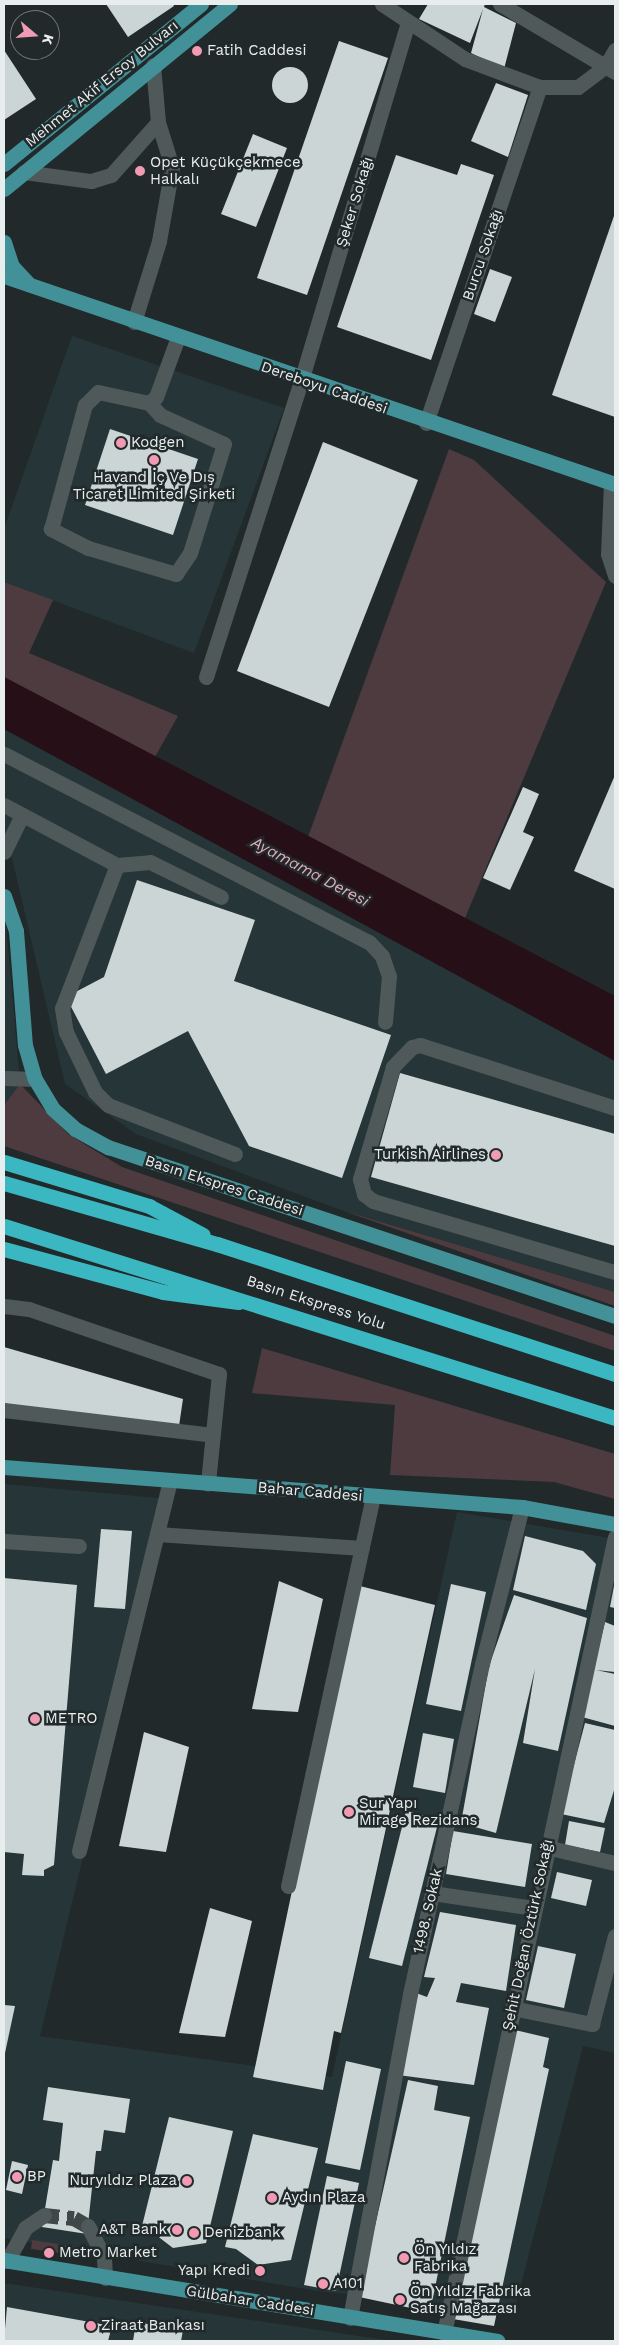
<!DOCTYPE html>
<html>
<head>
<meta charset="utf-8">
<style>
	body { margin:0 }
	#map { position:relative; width:619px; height:2345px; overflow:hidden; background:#21292a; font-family:"Work Sans",sans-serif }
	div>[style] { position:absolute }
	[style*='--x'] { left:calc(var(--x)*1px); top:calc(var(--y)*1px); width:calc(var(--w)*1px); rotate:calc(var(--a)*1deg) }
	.built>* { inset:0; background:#263638 }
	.green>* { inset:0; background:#4d3b40 }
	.water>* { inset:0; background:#260f16 }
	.building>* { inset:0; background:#cbd5d6 }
	.round { border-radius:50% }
	.minor-tunnel>* { height:15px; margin-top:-7.5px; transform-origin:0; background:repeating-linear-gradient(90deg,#3f4747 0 15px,transparent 0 23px) }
	.minor>* { height:15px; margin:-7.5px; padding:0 7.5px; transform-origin:7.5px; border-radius:7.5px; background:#50595a }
	.major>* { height:15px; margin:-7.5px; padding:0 7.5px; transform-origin:7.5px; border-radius:7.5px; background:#439198 }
	.highway>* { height:15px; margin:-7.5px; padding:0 7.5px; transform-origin:7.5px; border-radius:7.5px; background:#3bb7c2 }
	.dots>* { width:14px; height:14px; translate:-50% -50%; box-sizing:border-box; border:2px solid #21292a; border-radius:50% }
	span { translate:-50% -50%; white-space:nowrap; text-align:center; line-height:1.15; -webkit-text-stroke:5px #21292a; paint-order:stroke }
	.poi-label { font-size:15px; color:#e8eeee }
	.left { translate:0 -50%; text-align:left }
	.right { translate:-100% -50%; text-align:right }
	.street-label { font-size:15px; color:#e8eeee }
	.water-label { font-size:16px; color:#e5acbc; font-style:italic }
	.frame { position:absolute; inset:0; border:5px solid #e8eeee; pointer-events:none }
	.north { position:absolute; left:10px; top:10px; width:50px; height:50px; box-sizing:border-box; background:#21292a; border:1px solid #717878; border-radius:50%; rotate:108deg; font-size:14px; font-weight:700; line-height:20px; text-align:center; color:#e8eeee }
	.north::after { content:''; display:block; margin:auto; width:18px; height:22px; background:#f19ab4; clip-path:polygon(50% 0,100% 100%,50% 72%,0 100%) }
</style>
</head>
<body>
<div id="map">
	<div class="built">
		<i style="clip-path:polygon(72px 336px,284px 408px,194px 653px,4px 582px,4px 529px)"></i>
		<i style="clip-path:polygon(4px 729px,615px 1061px,615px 1292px,341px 1210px,136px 1134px,65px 1084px,12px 858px,4px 850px)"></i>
		<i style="clip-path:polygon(4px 900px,20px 1084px,4px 1105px)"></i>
		<i style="clip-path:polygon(4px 1484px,169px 1499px,40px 2036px,332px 2077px,457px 1512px,615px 1539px,615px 2053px,583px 2046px,514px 2311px,318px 2291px,4px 2238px)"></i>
		<i style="clip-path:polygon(4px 2283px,392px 2341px,4px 2341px)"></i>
	</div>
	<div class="green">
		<i style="clip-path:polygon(449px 449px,474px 460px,606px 582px,465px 918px,308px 837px)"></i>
		<i style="clip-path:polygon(4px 582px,53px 600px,29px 653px,178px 716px,155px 757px,4px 677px)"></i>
		<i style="clip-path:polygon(20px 1084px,68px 1134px,122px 1167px,615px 1336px,615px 1351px,4px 1146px,4px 1105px)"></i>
		<i style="clip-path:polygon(341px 1210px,615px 1292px,615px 1306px)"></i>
		<i style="clip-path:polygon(262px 1348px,615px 1454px,615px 1499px,554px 1482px,390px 1475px,395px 1405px,252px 1393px)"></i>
		<i style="clip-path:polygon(32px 2240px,85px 2248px,89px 2257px,31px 2249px)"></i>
	</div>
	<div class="water">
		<i style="clip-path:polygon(4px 677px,615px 996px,615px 1061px,4px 729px)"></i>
	</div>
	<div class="building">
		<i style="clip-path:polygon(106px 4px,173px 4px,174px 6px,128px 37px)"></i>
		<i style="clip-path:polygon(428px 4px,485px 4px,484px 7px,516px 23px,504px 69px,471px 53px,483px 9px,470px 43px,419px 19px)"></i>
		<i style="clip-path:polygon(339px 41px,388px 58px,307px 295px,257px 278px)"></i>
		<i style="clip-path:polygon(4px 50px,36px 99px,4px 120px)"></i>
		<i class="round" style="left:272px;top:67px;width:36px;height:36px"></i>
		<i style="clip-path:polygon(496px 83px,528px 95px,508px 157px,471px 141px)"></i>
		<i style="clip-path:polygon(253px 134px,287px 148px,256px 227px,221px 214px)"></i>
		<i style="clip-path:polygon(396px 155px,457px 175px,461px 164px,494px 175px,431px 360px,337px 327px)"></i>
		<i style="clip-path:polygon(615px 213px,615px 417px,552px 395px)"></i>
		<i style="clip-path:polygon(490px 269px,512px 277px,495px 322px,474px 314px)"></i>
		<i style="clip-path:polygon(110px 429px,198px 459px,173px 535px,85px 505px)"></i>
		<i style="clip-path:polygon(323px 442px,418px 480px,329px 707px,237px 671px)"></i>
		<i style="clip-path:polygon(615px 775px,615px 889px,574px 871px)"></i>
		<i style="clip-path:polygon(523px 787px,539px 794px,523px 832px,534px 837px,510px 890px,483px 878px)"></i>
		<i style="clip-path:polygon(137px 880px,255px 920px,234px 981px,391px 1035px,342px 1178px,249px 1146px,188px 1031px,106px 1074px,66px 997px,104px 977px)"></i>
		<i style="clip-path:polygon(400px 1073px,615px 1134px,615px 1246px,371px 1177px)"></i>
		<i style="clip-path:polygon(4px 1347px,183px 1399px,179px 1426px,4px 1406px)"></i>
		<i style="clip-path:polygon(101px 1529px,132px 1531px,125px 1609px,94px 1607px)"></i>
		<i style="clip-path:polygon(525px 1536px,583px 1551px,596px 1564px,586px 1610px,513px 1590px)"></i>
		<i style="clip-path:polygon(4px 1578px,77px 1585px,54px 1865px,44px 1870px,44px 1876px,22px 1875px,24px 1854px,4px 1852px)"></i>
		<i style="clip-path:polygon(279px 1581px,323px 1599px,298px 1712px,252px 1709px)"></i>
		<i style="clip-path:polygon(451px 1584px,486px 1592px,461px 1711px,426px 1704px)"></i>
		<i style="clip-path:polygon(356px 1585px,435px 1605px,341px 2033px,334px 2031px,323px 2090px,253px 2077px)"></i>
		<i style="clip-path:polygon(614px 1586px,615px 1586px,615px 1608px,610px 1607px)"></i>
		<i style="clip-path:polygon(514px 1595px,587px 1618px,558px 1751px,523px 1743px,535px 1669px,496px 1833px,461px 1823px,489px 1666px)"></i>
		<i style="clip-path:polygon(605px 1622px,615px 1626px,615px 1672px,596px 1670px,615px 1674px,615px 1726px,582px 1717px)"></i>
		<i style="clip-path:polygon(585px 1723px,615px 1730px,615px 1787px,604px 1823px,561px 1814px)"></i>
		<i style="clip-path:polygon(144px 1732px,189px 1747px,166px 1852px,119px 1846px)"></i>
		<i style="clip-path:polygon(423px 1733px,454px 1739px,445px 1793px,413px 1787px)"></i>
		<i style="clip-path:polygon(406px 1811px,439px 1819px,402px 1966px,369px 1958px)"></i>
		<i style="clip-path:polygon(569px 1821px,605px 1828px,600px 1852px,565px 1845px)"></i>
		<i style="clip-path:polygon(453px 1831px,532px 1844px,525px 1887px,446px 1874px)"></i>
		<i style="clip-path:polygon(557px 1872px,592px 1880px,586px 1906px,551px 1898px)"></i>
		<i style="clip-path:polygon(210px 1908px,252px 1921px,225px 2037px,179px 2033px)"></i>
		<i style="clip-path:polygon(440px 1912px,516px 1925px,506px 1991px,461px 1983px,456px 2002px,489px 2008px,474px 2085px,398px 2075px,416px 1993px,427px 1997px,435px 1978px,424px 1977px)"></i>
		<i style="clip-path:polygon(538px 1946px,576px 1954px,564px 2008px,526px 2000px)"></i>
		<i style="clip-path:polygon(4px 2005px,15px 2006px,5px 2053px,4px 2053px)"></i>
		<i style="clip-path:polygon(515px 2030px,549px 2038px,543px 2067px,549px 2069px,494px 2326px,453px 2319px)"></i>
		<i style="clip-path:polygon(346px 2061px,381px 2069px,360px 2170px,325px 2163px)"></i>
		<i style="clip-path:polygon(408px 2080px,438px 2086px,434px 2110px,470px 2117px,430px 2312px,359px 2297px)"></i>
		<i style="clip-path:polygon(48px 2087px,130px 2099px,125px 2133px,104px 2130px,101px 2151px,96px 2151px,87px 2234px,42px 2227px,53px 2160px,59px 2161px,63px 2123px,43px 2120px)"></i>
		<i style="clip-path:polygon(169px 2117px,233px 2131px,206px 2243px,173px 2248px,152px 2232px,141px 2230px)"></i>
		<i style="clip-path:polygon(253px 2134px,318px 2148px,291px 2260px,258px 2265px,236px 2249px,225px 2247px)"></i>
		<i style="clip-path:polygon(12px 2161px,28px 2165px,22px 2194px,6px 2190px)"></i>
		<i style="clip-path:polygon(327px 2176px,359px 2183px,336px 2291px,304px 2285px)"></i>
		<i style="clip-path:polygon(7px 2307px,112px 2326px,108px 2341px,4px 2340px)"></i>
		<i style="clip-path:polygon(136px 2322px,183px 2330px,181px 2341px,133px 2341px)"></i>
	</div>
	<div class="minor-tunnel">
		<i style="--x:44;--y:2215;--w:30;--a:6"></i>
		<i style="--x:74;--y:2218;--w:16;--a:30"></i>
	</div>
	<div class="minor">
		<i style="--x:382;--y:4;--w:100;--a:33.5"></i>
		<i style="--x:465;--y:59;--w:80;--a:20.5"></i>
		<i style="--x:540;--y:87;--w:38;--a:0"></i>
		<i style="--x:578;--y:87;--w:34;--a:-37"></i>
		<i style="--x:605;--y:67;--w:20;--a:-60"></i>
		<i style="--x:500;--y:4;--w:134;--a:30.6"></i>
		<i style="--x:24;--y:172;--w:68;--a:7.7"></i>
		<i style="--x:91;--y:181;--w:21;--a:-17"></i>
		<i style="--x:111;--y:175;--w:71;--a:-48.4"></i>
		<i style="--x:134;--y:322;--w:85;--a:-72.8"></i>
		<i style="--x:159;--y:241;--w:75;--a:-80"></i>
		<i style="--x:172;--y:167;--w:47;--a:-107.3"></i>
		<i style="--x:158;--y:122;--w:57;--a:-95"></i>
		<i style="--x:98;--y:392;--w:52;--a:12.2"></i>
		<i style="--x:149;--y:403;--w:16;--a:47"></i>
		<i style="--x:160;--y:415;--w:70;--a:24.4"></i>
		<i style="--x:224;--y:444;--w:114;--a:107.3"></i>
		<i style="--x:190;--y:553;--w:25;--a:124"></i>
		<i style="--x:176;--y:574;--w:92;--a:-163.5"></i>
		<i style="--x:88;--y:548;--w:42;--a:-152.8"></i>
		<i style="--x:51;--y:529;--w:129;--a:-74.7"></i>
		<i style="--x:85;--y:405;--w:18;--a:-45"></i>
		<i style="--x:149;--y:403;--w:9;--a:-41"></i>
		<i style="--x:156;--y:397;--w:64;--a:-69.9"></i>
		<i style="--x:426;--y:423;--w:355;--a:-71.3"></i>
		<i style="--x:611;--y:483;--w:71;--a:92.4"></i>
		<i style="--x:608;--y:554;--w:23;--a:72"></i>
		<i style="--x:206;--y:677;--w:311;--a:-72.2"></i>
		<i style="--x:301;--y:381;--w:374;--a:-73.4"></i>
		<i style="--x:4;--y:754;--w:411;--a:27.3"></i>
		<i style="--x:369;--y:942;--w:19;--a:47"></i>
		<i style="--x:382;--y:956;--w:21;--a:71"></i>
		<i style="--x:389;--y:976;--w:46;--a:95"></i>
		<i style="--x:4;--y:805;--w:128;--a:28"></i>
		<i style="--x:117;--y:865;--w:33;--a:-5"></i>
		<i style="--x:150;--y:862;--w:79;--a:26.2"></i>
		<i style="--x:4;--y:852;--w:41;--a:-64.1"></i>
		<i style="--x:117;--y:865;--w:153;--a:111"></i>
		<i style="--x:62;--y:1008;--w:24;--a:81"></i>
		<i style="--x:66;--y:1032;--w:67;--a:64.2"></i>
		<i style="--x:95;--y:1092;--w:18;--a:45"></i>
		<i style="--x:108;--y:1105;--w:136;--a:21.1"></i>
		<i style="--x:4;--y:1078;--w:31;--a:2"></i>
		<i style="--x:615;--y:1108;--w:205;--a:-162.1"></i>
		<i style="--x:420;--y:1045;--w:8;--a:166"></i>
		<i style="--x:412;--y:1047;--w:28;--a:134"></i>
		<i style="--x:393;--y:1067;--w:117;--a:106.4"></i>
		<i style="--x:360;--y:1179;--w:16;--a:75"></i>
		<i style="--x:364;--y:1194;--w:11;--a:38"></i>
		<i style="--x:373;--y:1201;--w:252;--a:16.4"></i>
		<i style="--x:4;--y:1306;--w:25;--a:7"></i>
		<i style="--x:29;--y:1309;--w:201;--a:18.9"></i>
		<i style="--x:219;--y:1374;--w:110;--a:95.8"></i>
		<i style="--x:4;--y:1410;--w:210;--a:6.8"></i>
		<i style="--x:157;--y:1534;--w:205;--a:3.9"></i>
		<i style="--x:4;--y:1541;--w:75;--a:3.8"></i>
		<i style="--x:546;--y:1847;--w:71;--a:13.1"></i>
		<i style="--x:79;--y:1851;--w:382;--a:-76.2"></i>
		<i style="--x:288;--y:1886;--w:398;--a:-77.7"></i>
		<i style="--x:432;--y:1893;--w:102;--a:8.4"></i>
		<i style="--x:512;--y:2008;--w:82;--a:11.3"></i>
		<i style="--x:592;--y:2024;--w:91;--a:-75.4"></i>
		<i style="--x:88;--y:2226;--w:36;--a:63"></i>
		<i style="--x:104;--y:2258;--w:20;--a:87"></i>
		<i style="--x:7;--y:2261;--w:38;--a:-61"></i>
		<i style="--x:25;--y:2228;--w:23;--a:-34"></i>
		<i style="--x:350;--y:2318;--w:330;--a:-79.5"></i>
		<i style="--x:410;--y:1994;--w:338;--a:-77.7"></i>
		<i style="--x:482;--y:1664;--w:162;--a:-75.7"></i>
		<i style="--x:444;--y:2333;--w:814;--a:-77.88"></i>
	</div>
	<div class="major">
		<i style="--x:4;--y:164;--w:254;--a:-39.1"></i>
		<i style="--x:4;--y:189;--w:292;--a:-39.3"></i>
		<i style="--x:4;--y:242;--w:25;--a:72"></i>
		<i style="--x:12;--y:266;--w:25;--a:47"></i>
		<i style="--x:4;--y:276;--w:645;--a:18.8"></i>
		<i style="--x:4;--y:896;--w:37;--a:71"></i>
		<i style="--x:16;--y:931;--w:114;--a:85.5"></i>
		<i style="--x:25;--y:1045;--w:35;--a:74"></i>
		<i style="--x:35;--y:1079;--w:35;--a:59"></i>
		<i style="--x:53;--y:1109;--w:30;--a:42"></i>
		<i style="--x:75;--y:1129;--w:38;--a:29"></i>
		<i style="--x:108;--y:1147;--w:534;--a:18.43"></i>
		<i style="--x:4;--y:1467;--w:520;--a:4.42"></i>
		<i style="--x:522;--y:1507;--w:95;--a:10.4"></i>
		<i style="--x:4;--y:2260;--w:500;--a:9.3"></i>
	</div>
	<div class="highway">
		<i style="--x:4;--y:1162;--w:152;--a:16.9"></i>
		<i style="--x:149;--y:1206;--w:61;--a:28.2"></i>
		<i style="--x:4;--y:1183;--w:222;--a:16"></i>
		<i style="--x:217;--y:1244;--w:419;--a:18.1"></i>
		<i style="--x:4;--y:1226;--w:640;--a:17.44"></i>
		<i style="--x:4;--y:1249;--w:165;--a:15.1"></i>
		<i style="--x:163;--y:1292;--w:76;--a:7.6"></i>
	</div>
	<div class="dots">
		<i style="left:197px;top:51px;background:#f19ab4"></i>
		<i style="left:140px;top:171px;background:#f19ab4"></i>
		<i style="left:121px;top:443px;background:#f19ab4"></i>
		<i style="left:154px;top:460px;background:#f19ab4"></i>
		<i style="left:496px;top:1155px;background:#f19ab4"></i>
		<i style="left:35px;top:1719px;background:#f19ab4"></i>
		<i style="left:349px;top:1812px;background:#f19ab4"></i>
		<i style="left:17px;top:2177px;background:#f19ab4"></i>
		<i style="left:187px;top:2181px;background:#f19ab4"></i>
		<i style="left:272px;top:2198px;background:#f19ab4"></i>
		<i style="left:177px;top:2230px;background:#f19ab4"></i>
		<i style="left:194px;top:2233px;background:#f19ab4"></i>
		<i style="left:49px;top:2253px;background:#f19ab4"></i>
		<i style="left:404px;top:2258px;background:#f19ab4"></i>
		<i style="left:260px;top:2271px;background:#f19ab4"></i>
		<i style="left:323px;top:2284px;background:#f19ab4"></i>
		<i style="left:400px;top:2300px;background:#f19ab4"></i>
		<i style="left:91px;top:2326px;background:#f19ab4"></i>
	</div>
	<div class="poi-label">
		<span class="left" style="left:207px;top:51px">Fatih Caddesi</span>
		<span class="left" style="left:150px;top:171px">Opet Küçükçekmece<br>Halkalı</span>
		<span class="left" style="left:131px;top:443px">Kodgen</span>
		<span style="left:154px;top:486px">Havand İç Ve Dış<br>Ticaret Limited Şirketi</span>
		<span class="right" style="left:486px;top:1155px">Turkish Airlines</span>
		<span class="left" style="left:45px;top:1719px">METRO</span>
		<span class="left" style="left:359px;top:1812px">Sur Yapı<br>Mirage Rezidans</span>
		<span class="left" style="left:27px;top:2177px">BP</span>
		<span class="right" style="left:177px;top:2181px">Nuryıldız Plaza</span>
		<span class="left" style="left:282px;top:2198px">Aydın Plaza</span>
		<span class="right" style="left:167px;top:2230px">A&amp;T Bank</span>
		<span class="left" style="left:204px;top:2233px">Denizbank</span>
		<span class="left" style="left:414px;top:2258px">Ön Yıldız<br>Fabrika</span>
		<span class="left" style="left:59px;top:2253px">Metro Market</span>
		<span class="right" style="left:250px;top:2271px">Yapı Kredi</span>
		<span class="left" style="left:333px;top:2284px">A101</span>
		<span class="left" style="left:410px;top:2300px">Ön Yıldız Fabrika<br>Satış Mağazası</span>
		<span class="left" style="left:101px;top:2326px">Ziraat Bankası</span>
	</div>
	<div class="street-label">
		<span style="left:102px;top:84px;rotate:-39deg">Mehmet Akif Ersoy Bulvarı</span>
		<span style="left:355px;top:202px;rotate:-73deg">Şeker Sokağı</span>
		<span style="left:483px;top:255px;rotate:-71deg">Burcu Sokağı</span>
		<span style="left:324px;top:388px;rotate:19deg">Dereboyu Caddesi</span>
		<span style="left:224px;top:1186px;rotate:18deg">Basın Ekspres Caddesi</span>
		<span style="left:316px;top:1303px;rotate:18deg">Basın Ekspress Yolu</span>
		<span style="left:310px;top:1492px;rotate:5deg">Bahar Caddesi</span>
		<span style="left:428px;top:1911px;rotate:-77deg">1498. Sokak</span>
		<span style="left:528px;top:1935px;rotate:-78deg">Şehit Doğan Öztürk Sokağı</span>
		<span style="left:250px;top:2301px;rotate:9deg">Gülbahar Caddesi</span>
	</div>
	<div class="water-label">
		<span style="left:310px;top:872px;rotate:28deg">Ayamama Deresi</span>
	</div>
	<div class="frame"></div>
	<div class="north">K</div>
</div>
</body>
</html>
